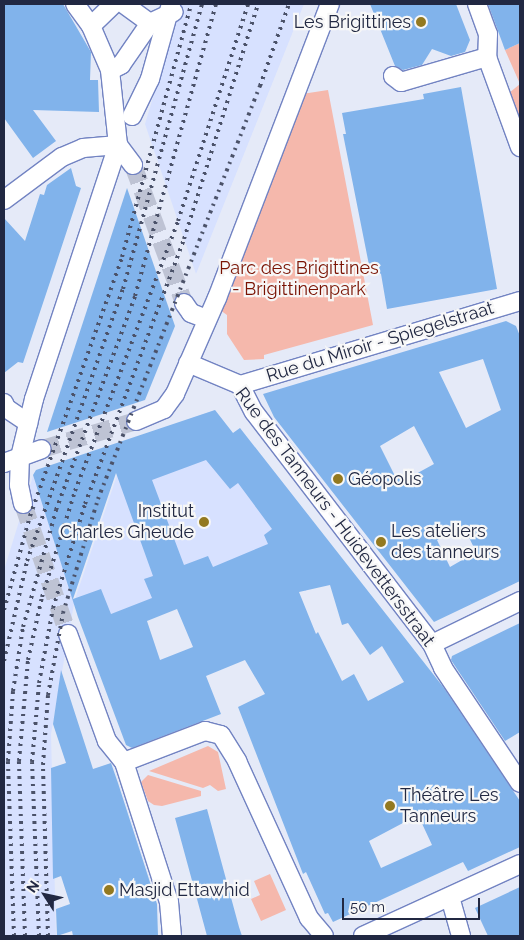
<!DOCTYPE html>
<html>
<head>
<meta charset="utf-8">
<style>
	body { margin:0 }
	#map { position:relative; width:524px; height:940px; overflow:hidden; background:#e5eaf8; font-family:Raleway,sans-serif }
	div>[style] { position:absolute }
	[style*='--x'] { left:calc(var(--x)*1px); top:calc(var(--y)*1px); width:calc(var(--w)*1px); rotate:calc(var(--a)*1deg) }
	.built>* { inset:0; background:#d7e1ff }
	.green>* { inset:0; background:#f5b8ac }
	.building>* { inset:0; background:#81b3eb }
	.minor-tunnel>* { height:18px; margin-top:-9px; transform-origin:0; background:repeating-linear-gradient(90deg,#bec3d4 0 18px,transparent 0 27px) }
	.roads { filter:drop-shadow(1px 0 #7283c2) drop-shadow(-1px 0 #7283c2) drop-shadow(0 1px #7283c2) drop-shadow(0 -1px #7283c2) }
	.minor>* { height:18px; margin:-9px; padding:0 9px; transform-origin:9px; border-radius:9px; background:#fff }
	.rail>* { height:4px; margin-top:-2px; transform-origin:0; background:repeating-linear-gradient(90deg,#4b5269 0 2.5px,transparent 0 7.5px) }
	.dots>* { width:14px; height:14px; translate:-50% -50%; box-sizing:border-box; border:2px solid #f7f7f7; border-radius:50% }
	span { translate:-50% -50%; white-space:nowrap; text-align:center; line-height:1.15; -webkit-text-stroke:4.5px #f7f7f7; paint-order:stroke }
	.poi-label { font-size:18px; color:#212842 }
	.right { translate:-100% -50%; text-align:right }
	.left { translate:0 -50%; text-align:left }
	.park-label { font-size:18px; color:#7a1303 }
	.street-label { font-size:18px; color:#212842 }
	.frame { position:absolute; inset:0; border:5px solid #212842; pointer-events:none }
	.north { position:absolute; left:20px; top:870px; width:50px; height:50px; -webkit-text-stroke:4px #f7f7f7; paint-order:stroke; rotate:305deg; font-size:14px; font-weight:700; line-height:20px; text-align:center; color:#212842 }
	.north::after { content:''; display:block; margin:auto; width:18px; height:22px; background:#212842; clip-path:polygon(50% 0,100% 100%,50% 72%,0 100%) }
	.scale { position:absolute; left:342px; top:898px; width:138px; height:22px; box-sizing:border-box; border:2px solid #212842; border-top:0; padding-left:6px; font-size:15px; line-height:18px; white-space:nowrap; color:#212842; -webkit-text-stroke:4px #f7f7f7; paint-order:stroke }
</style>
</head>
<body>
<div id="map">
	<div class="built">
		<i style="clip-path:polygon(181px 4px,304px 4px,196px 274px,145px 124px)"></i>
		<i style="clip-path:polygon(215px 410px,233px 433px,240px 428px,312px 520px,289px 564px,111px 614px,74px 604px,51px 734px,56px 936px,4px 936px,4px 570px,33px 476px,74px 602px,129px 440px)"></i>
	</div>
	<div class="green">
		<i style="clip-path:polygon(520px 43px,520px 122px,509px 93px,520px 84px,505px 50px)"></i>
		<i style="clip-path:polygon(328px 90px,373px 325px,264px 355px,264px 359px,244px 360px,227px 334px,227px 315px,220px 310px,302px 94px)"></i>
		<i style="clip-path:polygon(208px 746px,218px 752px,226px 789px,218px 791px,210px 785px,203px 788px,149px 771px)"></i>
		<i style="clip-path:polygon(148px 775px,201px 791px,201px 796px,162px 806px,154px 805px,148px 801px,141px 782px)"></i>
		<i style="clip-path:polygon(270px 874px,286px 910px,261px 921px,251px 899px,260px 895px,254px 881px)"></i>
	</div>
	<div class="building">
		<i style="clip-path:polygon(4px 4px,63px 4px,91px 52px,90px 80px,98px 80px,99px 112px,33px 110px,56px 141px,33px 158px,4px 118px)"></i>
		<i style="clip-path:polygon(370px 4px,456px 4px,470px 40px,465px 52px,451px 56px,432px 49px,422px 65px,403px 70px,395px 66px)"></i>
		<i style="clip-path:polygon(488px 4px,520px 4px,520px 43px,505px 50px)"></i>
		<i style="clip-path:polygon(461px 87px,497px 289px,387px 309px,381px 274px,369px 265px,343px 134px,346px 134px,342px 113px,424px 99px,423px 94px)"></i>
		<i style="clip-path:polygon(71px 168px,76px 186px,81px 188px,52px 276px,23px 363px,18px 362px,4px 373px,4px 218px,25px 241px,40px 194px,44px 195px,47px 185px)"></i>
		<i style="clip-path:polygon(127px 188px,175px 326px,145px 400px,47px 432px)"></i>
		<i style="clip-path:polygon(evenodd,506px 321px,516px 326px,520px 336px,520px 581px,434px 622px,274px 417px,263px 394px,506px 321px,483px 359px,501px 410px,466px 428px,439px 372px,483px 359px,506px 321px,414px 426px,434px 464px,414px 475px,409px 472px,396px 478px,380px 446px,414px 426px,506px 321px,464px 527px,476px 552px,450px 567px,437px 540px,464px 527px)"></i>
		<i style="clip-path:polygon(evenodd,215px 410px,233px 433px,240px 428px,444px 688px,520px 801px,520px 847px,468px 871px,463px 862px,333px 922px,328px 913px,325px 914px,306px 872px,303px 874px,238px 707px,265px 694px,245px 660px,206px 676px,221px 714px,132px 748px,126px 745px,78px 617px,33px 475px,36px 470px,215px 410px,206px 460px,230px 489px,238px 483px,272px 529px,264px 535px,268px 544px,213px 567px,208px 556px,184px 565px,152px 480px,206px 460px,215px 410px,116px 473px,153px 576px,144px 579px,152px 598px,111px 614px,101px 589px,73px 599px,116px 473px,215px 410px,330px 585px,342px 625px,348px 623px,370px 655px,382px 646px,404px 682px,368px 701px,354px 674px,342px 681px,318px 632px,316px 634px,299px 592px,330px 585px,215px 410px,177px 609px,193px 647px,160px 660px,147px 621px,177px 609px,215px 410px,418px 815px,432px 845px,381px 868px,369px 841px,418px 815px)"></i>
		<i style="clip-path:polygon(520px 623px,520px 732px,505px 741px,451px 660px,452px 656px)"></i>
		<i style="clip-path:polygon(61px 670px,93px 769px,111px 763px,118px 783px,157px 904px,158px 936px,73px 936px,72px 931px,57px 936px,56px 909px,70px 904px,61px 876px,53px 879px,51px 768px,66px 763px,53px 724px)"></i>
		<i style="clip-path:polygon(207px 809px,239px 927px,242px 936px,207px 936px,197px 899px,175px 818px)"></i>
		<i style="clip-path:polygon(520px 887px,520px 936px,488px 936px,475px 908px)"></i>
	</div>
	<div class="minor-tunnel">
		<i style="--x:133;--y:165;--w:147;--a:69.7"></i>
		<i style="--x:42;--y:449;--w:98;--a:-16.6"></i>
		<i style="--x:23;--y:504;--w:138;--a:70.9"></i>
	</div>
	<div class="roads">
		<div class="minor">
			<i style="--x:477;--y:4;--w:32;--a:70"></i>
			<i style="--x:488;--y:34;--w:23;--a:92"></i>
			<i style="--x:487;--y:57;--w:96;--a:69.9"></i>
			<i style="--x:125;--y:5;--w:31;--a:36"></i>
			<i style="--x:150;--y:23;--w:26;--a:-25"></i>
			<i style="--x:91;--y:26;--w:32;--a:-44"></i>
			<i style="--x:115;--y:68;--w:7;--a:-27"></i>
			<i style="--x:121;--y:65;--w:51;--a:-55.4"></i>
			<i style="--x:393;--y:76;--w:10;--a:37"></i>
			<i style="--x:401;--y:82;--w:90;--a:-16.2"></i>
			<i style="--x:132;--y:116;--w:41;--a:-64.1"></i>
			<i style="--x:150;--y:79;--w:78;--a:-74.4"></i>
			<i style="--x:118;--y:145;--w:25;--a:53"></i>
			<i style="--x:4;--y:200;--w:72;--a:-36.6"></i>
			<i style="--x:62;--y:157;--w:23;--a:-23"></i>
			<i style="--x:83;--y:148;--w:35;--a:-5"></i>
			<i style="--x:184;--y:303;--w:12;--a:55"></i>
			<i style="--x:191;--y:313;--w:17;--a:21"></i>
			<i style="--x:188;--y:363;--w:56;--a:22.9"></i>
			<i style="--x:240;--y:385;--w:30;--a:63"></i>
			<i style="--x:254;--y:412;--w:292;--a:52.5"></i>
			<i style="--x:432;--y:644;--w:26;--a:65"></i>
			<i style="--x:443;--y:668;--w:138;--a:56.2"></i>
			<i style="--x:240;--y:385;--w:292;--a:-16.7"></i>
			<i style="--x:4;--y:403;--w:5;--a:68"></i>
			<i style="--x:6;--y:408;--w:27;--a:34"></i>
			<i style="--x:136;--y:421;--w:30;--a:-23"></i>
			<i style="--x:164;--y:409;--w:19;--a:-54"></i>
			<i style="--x:175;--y:394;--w:105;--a:-66.4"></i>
			<i style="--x:217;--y:298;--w:315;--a:-69"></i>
			<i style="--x:4;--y:463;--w:40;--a:-20.2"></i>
			<i style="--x:23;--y:504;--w:19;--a:-102"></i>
			<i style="--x:19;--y:485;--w:28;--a:-88"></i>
			<i style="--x:20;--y:457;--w:60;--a:-76.4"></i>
			<i style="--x:34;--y:399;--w:268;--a:-71.7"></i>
			<i style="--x:118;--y:145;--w:75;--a:-96.1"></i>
			<i style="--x:110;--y:70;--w:48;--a:-113.4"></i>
			<i style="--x:91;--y:26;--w:27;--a:-126"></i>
			<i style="--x:68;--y:634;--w:114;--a:70"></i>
			<i style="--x:107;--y:741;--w:27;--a:51"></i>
			<i style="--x:124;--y:762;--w:147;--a:72.2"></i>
			<i style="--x:169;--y:902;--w:34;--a:85"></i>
			<i style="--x:432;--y:644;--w:98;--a:-26"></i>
			<i style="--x:124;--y:762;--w:87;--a:-20.9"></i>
			<i style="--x:205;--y:731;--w:16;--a:14"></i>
			<i style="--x:221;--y:735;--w:31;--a:58"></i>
			<i style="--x:237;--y:761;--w:173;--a:65.4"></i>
			<i style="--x:309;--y:918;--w:23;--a:50"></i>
			<i style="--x:450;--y:897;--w:41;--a:74.2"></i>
			<i style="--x:363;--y:936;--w:173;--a:-24.6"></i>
		</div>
	</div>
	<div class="rail">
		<i style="--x:4;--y:610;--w:98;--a:-74.5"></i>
		<i style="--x:30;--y:516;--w:275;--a:-70.4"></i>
		<i style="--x:122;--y:257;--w:262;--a:-74.7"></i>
		<i style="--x:4;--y:661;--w:103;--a:-77"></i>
		<i style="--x:27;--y:561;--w:288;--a:-70.6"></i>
		<i style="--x:123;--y:289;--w:296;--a:-74.5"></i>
		<i style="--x:14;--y:936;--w:175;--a:-92"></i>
		<i style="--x:8;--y:761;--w:70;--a:-85.9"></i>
		<i style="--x:13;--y:691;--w:65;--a:-81.1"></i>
		<i style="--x:23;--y:627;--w:122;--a:-74.2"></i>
		<i style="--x:56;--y:510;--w:228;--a:-69.7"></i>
		<i style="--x:135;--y:296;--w:303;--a:-74.5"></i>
		<i style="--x:25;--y:936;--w:175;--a:-92"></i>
		<i style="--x:19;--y:761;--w:101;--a:-84.9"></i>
		<i style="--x:28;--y:660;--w:65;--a:-77.5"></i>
		<i style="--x:42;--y:597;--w:111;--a:-72.7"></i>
		<i style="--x:75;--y:491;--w:289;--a:-69.1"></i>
		<i style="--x:178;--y:221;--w:228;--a:-72.1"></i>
		<i style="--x:39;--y:936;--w:174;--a:-92.3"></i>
		<i style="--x:32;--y:762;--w:79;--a:-84.9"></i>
		<i style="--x:39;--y:683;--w:76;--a:-79.4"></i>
		<i style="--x:53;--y:608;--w:109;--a:-72.9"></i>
		<i style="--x:85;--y:504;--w:283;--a:-69.5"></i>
		<i style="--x:184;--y:239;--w:246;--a:-72.5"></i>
		<i style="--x:48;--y:936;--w:171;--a:-91.7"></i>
		<i style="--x:43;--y:765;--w:70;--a:-85.9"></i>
		<i style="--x:48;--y:695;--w:83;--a:-79.6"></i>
		<i style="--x:63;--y:613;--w:119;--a:-72.9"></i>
		<i style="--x:98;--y:499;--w:444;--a:-68.6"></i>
		<i style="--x:260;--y:86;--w:87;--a:-70.5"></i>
	</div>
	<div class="dots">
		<i style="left:421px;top:22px;background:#937920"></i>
		<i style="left:338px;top:479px;background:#937920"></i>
		<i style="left:204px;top:522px;background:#937920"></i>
		<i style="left:381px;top:542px;background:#937920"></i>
		<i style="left:390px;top:806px;background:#937920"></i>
		<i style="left:109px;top:890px;background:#937920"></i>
	</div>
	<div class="poi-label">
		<span class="right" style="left:411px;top:22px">Les Brigittines</span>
		<span class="left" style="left:348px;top:479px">Géopolis</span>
		<span class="right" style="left:194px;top:522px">Institut<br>Charles Gheude</span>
		<span class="left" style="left:391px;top:542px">Les ateliers<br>des tanneurs</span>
		<span class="left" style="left:400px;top:806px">Théâtre Les<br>Tanneurs</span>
		<span class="left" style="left:119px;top:890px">Masjid Ettawhid</span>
	</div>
	<div class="park-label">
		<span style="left:299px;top:279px">Parc des Brigittines<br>- Brigittinenpark</span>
	</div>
	<div class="street-label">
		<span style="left:380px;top:342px;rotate:-17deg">Rue du Miroir - Spiegelstraat</span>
		<span style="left:335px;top:517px;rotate:53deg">Rue des Tanneurs - Huidevettersstraat</span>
	</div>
	<div class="frame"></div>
	<div class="north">N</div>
	<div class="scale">50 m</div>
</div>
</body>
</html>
